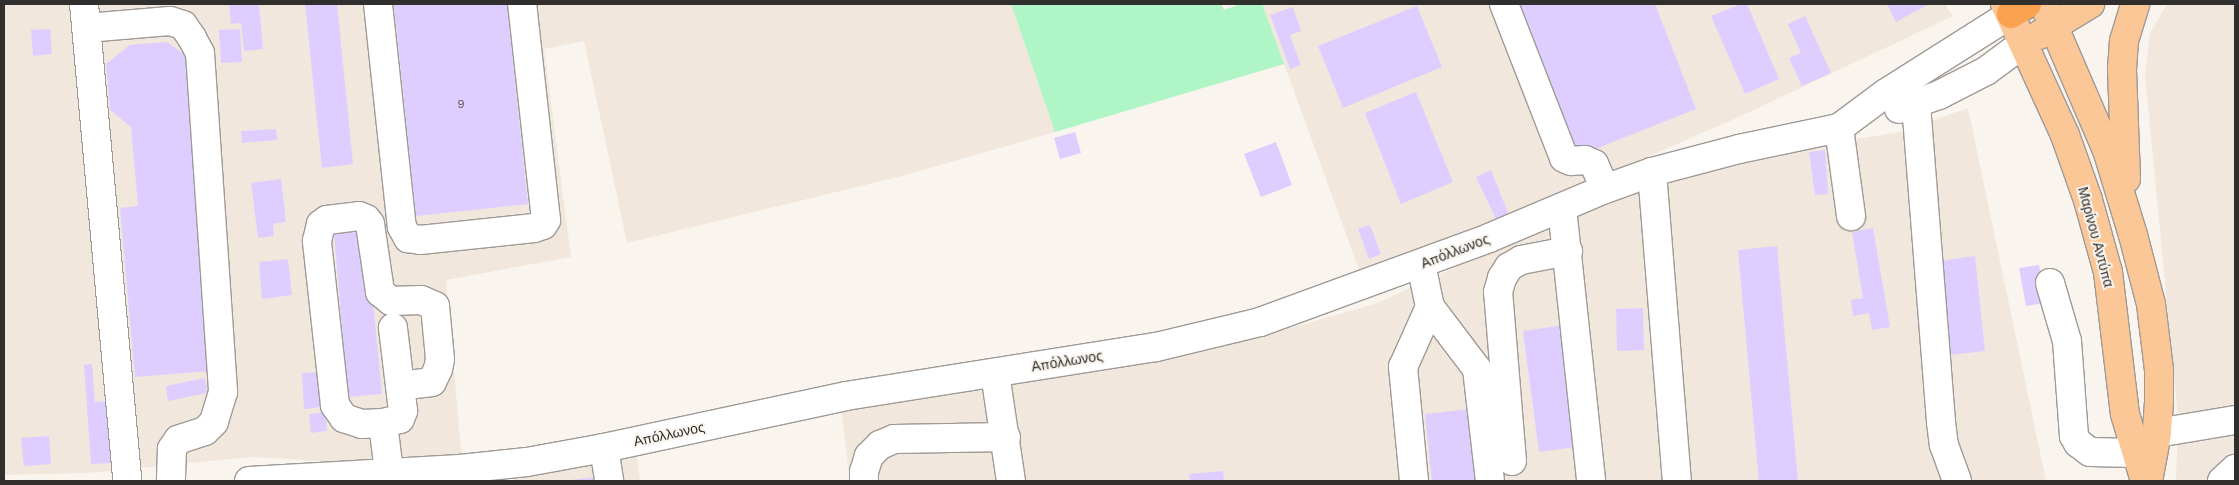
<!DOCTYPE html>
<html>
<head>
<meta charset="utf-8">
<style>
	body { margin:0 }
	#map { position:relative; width:2239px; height:485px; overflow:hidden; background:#f9f4ee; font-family:"DM Sans",sans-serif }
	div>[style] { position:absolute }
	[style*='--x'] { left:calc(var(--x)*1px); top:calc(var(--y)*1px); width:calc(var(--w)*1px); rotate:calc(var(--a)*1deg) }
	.built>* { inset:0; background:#f2e7dc }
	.green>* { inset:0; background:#aff5c6 }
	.building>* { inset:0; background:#deceff }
	.roads { filter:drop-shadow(1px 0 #9f9a96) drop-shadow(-1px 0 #9f9a96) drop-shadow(0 1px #9f9a96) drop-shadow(0 -1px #9f9a96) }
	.minor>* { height:28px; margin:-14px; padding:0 14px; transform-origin:14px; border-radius:14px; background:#fff }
	.major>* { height:28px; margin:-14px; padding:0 14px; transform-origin:14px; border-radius:14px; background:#fbc796 }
	.highway>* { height:28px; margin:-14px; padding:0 14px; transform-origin:14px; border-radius:14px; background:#f9a250 }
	span { translate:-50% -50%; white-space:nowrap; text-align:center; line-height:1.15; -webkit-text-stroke:4px #f9f4ee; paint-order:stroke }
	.number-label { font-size:11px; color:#5c5762 }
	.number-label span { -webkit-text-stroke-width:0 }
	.street-label { font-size:14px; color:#312f2d }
	.frame { position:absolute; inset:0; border:5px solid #312f2d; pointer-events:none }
</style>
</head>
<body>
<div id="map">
	<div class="built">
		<i style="clip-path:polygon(4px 4px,1011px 4px,1055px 132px,902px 176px,627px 243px,584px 41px,544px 49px,571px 257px,446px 280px,462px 461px,334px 462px,252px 457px,87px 473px,4px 475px)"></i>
		<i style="clip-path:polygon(1267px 4px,1945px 4px,1953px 16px,1741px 116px,1538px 205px,1361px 275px,1263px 6px)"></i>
		<i style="clip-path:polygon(2167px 4px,2235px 4px,2235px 481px,2176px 481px,2178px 417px,2145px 75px,2150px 34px)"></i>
		<i style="clip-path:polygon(1968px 108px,2046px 481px,850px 481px,841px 407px,1150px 358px,1255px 338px,1375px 304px,1594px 204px,1700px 170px,1801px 148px,1900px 132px)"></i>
		<i style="clip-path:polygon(636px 451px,640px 481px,515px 481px,515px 475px)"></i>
	</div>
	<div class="green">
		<i style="clip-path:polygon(1011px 4px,1221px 4px,1224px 10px,1240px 4px,1267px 4px,1263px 6px,1284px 64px,1055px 132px)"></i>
	</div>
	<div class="building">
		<i style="clip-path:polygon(229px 4px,259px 4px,263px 49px,244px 51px,241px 23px,231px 24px)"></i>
		<i style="clip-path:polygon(305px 4px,337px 4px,353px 164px,322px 168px)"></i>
		<i style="clip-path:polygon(408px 4px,507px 4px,528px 204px,416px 216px,394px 5px)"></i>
		<i style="clip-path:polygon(1515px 4px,1655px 4px,1696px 109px,1575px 157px)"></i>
		<i style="clip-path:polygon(1741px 4px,1747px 4px,1779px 79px,1745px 94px,1711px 16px)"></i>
		<i style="clip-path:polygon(1887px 4px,1929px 4px,1896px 22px)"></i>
		<i style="clip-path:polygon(1417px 6px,1442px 67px,1343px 108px,1318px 46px)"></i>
		<i style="clip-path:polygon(1293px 7px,1301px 31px,1290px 35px,1301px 65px,1290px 69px,1270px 15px)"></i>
		<i style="clip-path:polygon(1805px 16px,1831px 73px,1802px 86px,1789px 58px,1801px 53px,1788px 24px)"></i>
		<i style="clip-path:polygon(50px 29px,52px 54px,33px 56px,31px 30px)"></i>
		<i style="clip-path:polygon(240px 29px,242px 62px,221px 63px,219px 30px)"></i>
		<i style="clip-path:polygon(167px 42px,187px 56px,211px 371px,135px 377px,120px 208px,138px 206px,131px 127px,110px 110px,106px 64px,130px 45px)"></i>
		<i style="clip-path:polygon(1416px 92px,1453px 182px,1401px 204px,1365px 113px)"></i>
		<i style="clip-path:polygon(276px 129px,277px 140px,242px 143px,241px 131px)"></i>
		<i style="clip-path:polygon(1075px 132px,1081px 153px,1060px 159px,1054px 138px)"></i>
		<i style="clip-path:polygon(1276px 142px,1292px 185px,1261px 197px,1244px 154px)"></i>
		<i style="clip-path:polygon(1825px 150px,1828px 194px,1815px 195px,1809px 152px)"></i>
		<i style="clip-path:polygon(1491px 170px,1508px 213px,1496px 219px,1476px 177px)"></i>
		<i style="clip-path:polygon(281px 179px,286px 222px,273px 224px,274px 236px,258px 238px,251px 183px)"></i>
		<i style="clip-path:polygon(1370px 225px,1381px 254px,1369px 259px,1358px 229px)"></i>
		<i style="clip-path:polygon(1873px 228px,1890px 327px,1872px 330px,1869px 313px,1853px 316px,1851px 300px,1863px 298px,1852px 232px)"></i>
		<i style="clip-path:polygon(366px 230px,382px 394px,348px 397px,334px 233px)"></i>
		<i style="clip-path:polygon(1777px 246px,1784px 326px,1798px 481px,1759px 481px,1757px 460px,1738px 250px)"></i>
		<i style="clip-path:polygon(1975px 256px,1985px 351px,1950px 355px,1939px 261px)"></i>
		<i style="clip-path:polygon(288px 259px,292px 295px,262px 299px,259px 262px)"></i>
		<i style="clip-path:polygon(2039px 265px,2046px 303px,2026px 306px,2019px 268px)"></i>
		<i style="clip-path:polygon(1643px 308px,1644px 350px,1617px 351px,1616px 309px)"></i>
		<i style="clip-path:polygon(1565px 325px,1582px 446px,1539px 452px,1523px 331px)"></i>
		<i style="clip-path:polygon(92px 364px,95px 402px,111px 401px,115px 463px,91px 464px,84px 365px)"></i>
		<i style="clip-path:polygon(318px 372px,322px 407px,304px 409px,302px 373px)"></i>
		<i style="clip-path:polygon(205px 378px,207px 393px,168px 401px,166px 386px)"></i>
		<i style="clip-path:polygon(1470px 409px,1478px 481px,1432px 481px,1425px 414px)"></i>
		<i style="clip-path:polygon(325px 412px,327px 431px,311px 433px,309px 414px)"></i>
		<i style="clip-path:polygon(49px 436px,51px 464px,24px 466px,21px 438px)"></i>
		<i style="clip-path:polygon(1223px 471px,1224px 481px,1190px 481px,1189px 474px)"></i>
		<i style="clip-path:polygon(596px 477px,597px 481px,570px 481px,570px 480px)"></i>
	</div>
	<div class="roads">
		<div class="minor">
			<i style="--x:84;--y:4;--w:479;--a:84.8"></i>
			<i style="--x:378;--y:4;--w:224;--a:83.9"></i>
			<i style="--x:402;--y:227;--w:13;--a:61"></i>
			<i style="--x:408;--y:238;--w:12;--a:9"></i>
			<i style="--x:420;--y:240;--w:115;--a:-6"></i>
			<i style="--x:534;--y:228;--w:9;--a:-18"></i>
			<i style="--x:543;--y:225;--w:6;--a:-59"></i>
			<i style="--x:546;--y:220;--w:217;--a:-96.3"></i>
			<i style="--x:1504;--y:4;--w:165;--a:68.7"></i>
			<i style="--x:1564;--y:158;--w:8;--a:23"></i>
			<i style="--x:1571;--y:161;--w:14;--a:-4"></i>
			<i style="--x:1585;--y:160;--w:10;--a:24"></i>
			<i style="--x:1594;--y:164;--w:27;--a:66"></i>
			<i style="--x:86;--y:28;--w:84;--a:-4.8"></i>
			<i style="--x:170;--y:21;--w:14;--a:17"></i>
			<i style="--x:183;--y:25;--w:16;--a:55"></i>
			<i style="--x:192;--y:38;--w:17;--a:62"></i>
			<i style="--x:200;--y:53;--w:340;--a:86.1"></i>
			<i style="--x:223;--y:392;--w:31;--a:107"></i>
			<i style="--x:214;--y:422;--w:13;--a:135"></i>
			<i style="--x:205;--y:431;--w:28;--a:162"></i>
			<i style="--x:178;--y:440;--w:11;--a:124"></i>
			<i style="--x:172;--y:449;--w:32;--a:92"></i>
			<i style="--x:1916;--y:104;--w:319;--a:85.5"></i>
			<i style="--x:1941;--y:422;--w:23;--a:83"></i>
			<i style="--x:1944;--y:445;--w:38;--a:70"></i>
			<i style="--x:1899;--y:109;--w:42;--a:-19.3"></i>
			<i style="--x:1939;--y:95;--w:53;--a:-27.1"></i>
			<i style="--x:1986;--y:71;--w:47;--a:-36.4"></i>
			<i style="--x:1839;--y:128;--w:89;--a:82.2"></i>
			<i style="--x:1652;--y:172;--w:310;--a:85.4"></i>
			<i style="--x:1562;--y:208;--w:275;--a:83.9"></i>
			<i style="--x:1421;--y:264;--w:44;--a:78.2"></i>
			<i style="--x:1430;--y:307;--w:78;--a:52.8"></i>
			<i style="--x:1477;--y:369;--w:113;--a:83.4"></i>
			<i style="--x:2050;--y:283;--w:60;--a:73.7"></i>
			<i style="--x:2067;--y:341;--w:95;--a:85.8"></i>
			<i style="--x:2074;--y:436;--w:8;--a:60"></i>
			<i style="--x:2078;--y:443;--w:15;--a:37"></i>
			<i style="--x:2090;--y:452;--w:45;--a:1.3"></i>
			<i style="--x:995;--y:373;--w:109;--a:81.6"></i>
			<i style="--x:383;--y:423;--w:21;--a:177"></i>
			<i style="--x:362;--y:424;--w:19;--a:-162"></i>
			<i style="--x:344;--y:418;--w:16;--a:-125"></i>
			<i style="--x:335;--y:405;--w:165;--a:-96.3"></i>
			<i style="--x:317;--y:241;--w:17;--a:-77"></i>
			<i style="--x:321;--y:224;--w:7;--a:-34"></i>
			<i style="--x:327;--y:220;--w:32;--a:-7"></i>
			<i style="--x:359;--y:216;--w:8;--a:23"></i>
			<i style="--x:366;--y:219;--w:6;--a:51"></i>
			<i style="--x:370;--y:224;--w:69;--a:81.6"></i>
			<i style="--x:380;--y:292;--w:14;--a:39"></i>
			<i style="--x:391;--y:301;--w:30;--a:-2"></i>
			<i style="--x:421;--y:300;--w:15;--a:23"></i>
			<i style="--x:435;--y:306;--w:53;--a:84.6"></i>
			<i style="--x:440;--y:359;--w:10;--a:101"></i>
			<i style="--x:438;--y:369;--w:14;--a:115"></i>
			<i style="--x:432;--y:382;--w:32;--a:173"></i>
			<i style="--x:2157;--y:433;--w:79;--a:-9.5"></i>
			<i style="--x:604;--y:448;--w:33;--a:81"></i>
			<i style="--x:1512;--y:461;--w:170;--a:-94.7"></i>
			<i style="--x:1498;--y:292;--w:15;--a:-74"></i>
			<i style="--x:1502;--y:278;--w:13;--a:-58"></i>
			<i style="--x:1509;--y:267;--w:14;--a:-30"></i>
			<i style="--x:1521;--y:260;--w:48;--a:-10.8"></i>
			<i style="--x:389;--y:472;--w:49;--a:-97"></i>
			<i style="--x:383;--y:423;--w:17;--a:-13"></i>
			<i style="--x:400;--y:419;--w:9;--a:-69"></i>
			<i style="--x:403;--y:411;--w:84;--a:-96.9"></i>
			<i style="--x:249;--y:481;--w:211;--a:-3.3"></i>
			<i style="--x:460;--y:469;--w:67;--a:-6"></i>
			<i style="--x:527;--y:462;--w:78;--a:-10.3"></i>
			<i style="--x:604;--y:448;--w:248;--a:-12.1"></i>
			<i style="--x:846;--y:396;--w:314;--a:-9"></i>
			<i style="--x:1156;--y:347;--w:107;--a:-13.5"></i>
			<i style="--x:1260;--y:322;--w:244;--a:-20.1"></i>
			<i style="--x:1489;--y:238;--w:126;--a:-22.9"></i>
			<i style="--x:1605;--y:189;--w:50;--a:-19.9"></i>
			<i style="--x:1652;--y:172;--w:90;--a:-14.8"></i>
			<i style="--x:1739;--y:149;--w:102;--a:-11.9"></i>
			<i style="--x:1839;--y:128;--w:59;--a:-36.7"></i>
			<i style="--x:1886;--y:93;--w:148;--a:-32.3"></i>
			<i style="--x:864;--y:481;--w:9;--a:-90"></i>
			<i style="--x:864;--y:472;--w:17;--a:-73"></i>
			<i style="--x:869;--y:456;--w:16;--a:-45"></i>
			<i style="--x:880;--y:445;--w:15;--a:-23"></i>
			<i style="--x:894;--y:439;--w:112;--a:-1"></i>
			<i style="--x:1414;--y:481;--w:115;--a:-95.5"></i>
			<i style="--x:1403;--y:367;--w:66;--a:-65.8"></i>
			<i style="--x:2222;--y:481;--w:18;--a:-43"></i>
		</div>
		<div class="major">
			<i style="--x:2005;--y:4;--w:144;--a:65.4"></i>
			<i style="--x:2065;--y:135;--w:69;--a:70.5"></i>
			<i style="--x:2088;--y:200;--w:75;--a:74.5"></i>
			<i style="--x:2108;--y:272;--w:143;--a:83.2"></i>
			<i style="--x:2125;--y:414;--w:70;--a:73.4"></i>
			<i style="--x:2044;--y:4;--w:159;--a:66.7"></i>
			<i style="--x:2107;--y:150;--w:89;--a:73"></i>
			<i style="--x:2133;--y:235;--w:71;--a:75.4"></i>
			<i style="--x:2151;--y:304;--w:66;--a:83.1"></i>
			<i style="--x:2159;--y:370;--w:32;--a:90"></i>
			<i style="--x:2159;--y:402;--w:31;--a:94"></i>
			<i style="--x:2157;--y:433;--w:49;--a:100.6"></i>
			<i style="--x:2039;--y:35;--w:60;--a:-31.3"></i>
			<i style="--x:2126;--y:179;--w:110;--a:-92.1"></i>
			<i style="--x:2122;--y:69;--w:28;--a:-86"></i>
			<i style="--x:2124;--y:41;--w:39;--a:-73"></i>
		</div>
		<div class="highway">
			<i style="--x:2011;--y:14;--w:19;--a:-32"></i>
		</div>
	</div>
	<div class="number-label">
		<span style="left:461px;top:104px">9</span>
	</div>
	<div class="street-label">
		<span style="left:2096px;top:237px;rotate:75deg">Μαρίνου Αντύπα</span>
		<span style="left:1455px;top:251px;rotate:-21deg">Απόλλωνος</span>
		<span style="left:1067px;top:361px;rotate:-9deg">Απόλλωνος</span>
		<span style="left:669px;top:434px;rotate:-12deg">Απόλλωνος</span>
	</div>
	<div class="frame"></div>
</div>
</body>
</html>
